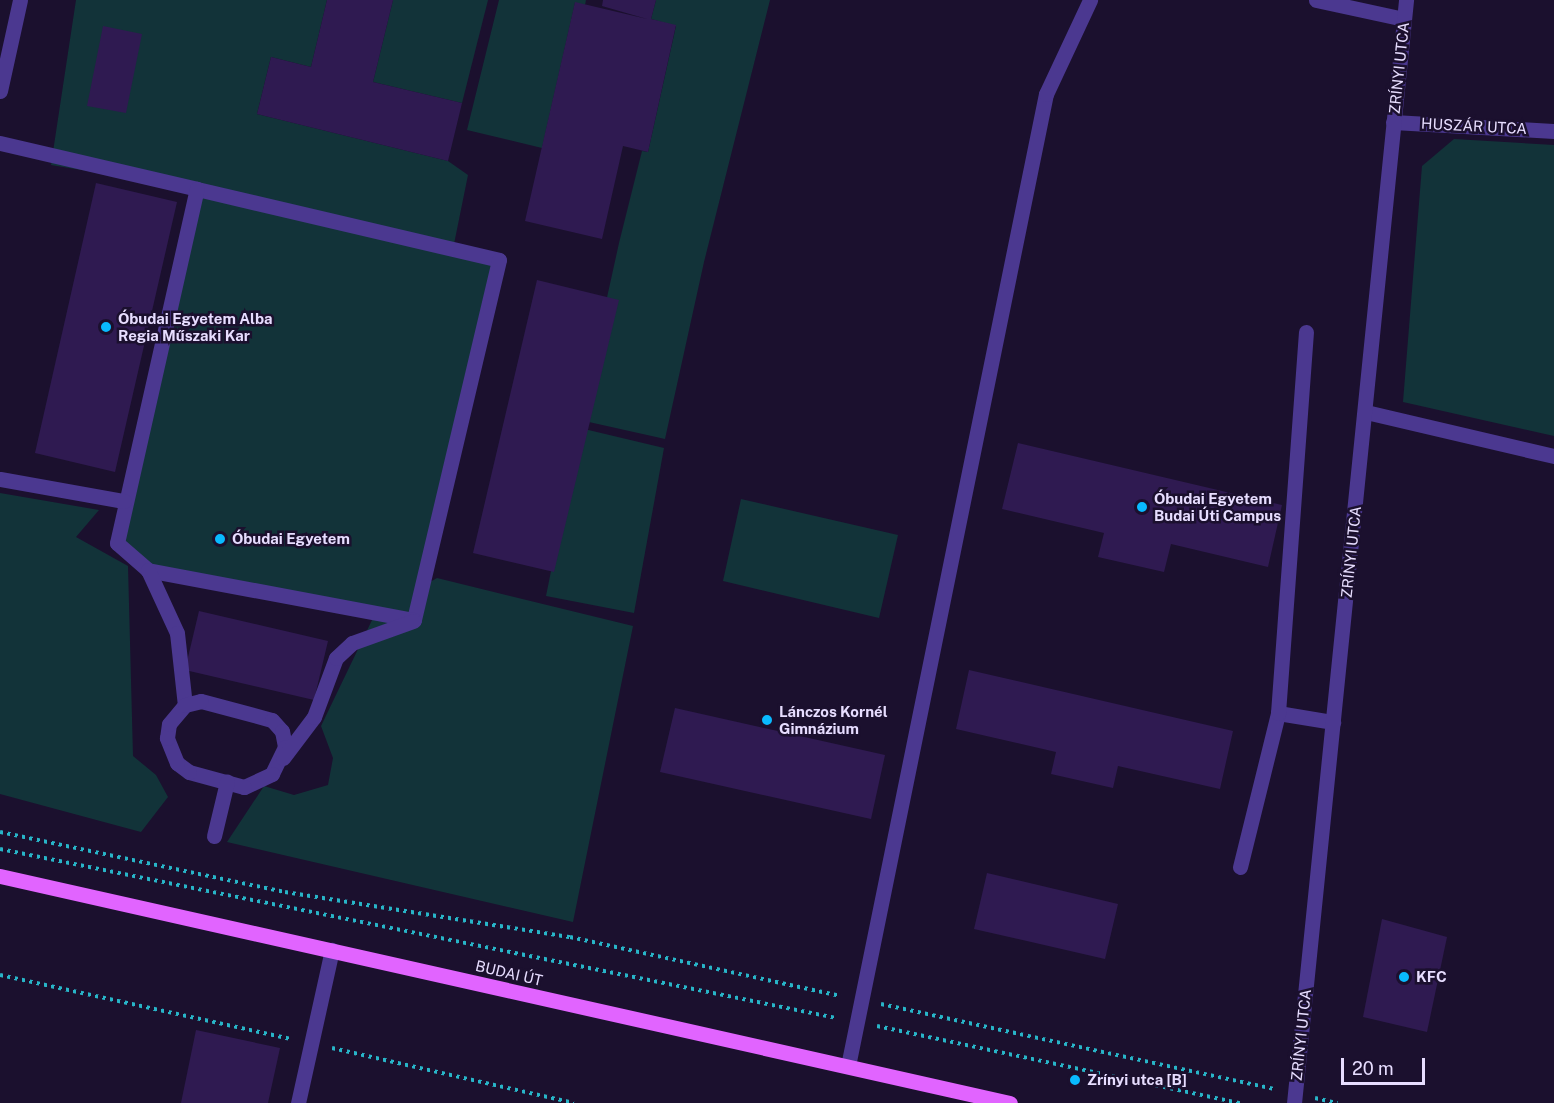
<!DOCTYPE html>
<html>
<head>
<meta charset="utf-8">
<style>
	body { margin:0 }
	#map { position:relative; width:1554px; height:1103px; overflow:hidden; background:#1b102e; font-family:"Public Sans",sans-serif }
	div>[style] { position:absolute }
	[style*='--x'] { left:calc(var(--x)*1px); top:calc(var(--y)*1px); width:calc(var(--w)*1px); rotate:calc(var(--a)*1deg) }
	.green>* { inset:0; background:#123339 }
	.building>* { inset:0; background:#2f1a51 }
	.path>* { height:4px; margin-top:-2px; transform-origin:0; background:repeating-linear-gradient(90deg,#28b5c8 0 3px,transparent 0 7.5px) }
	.minor>* { height:15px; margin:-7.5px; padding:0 7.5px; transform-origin:7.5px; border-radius:7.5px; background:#4b3890 }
	.major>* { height:15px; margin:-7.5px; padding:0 7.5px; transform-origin:7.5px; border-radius:7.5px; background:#e164ff }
	.dots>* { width:16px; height:16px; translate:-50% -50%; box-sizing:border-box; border:3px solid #1b102e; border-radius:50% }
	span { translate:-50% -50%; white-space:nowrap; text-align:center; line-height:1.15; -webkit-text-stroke:5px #1b102e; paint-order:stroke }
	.street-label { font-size:15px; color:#e7ddff }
	.poi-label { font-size:15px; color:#e7ddff; font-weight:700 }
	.left { translate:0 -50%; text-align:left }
	.scale { position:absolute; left:1341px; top:1058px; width:84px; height:27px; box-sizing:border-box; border:3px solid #e7ddff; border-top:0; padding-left:8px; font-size:18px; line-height:21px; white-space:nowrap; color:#e7ddff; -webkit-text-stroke:4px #1b102e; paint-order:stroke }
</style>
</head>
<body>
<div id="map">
	<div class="green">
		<i style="clip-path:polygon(76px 0,327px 0,311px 67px,271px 57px,257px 114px,448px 161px,468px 175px,453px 249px,499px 260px,423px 586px,437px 578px,633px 626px,573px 922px,227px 842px,264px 786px,294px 795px,328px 785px,333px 758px,321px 726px,373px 618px,148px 570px,117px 543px,197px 189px,51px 165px)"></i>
		<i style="clip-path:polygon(393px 0,488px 0,462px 103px,373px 82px)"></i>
		<i style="clip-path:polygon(499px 0,586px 0,585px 5px,575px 3px,542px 148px,467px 130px)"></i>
		<i style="clip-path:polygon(656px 0,770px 0,704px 262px,665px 439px,580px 420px,619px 243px,642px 151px,648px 152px,676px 26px,651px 19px)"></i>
		<i style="clip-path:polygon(1454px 139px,1554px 145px,1554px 436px,1403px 402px,1422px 166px)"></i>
		<i style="clip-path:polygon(580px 428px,664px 448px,634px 613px,546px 596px)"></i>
		<i style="clip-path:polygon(0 493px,99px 510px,76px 537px,128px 566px,133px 756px,156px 775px,168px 797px,141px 832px,0 794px)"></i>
		<i style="clip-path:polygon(741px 499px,898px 535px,879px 618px,723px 581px)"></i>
	</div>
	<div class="building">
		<i style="clip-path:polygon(327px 0,393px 0,373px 82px,462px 103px,448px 161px,257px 114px,271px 57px,311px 67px)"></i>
		<i style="clip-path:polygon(603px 0,656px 0,651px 19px,676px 25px,648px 152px,623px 146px,602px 239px,525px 221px,575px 2px,647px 19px,602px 6px)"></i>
		<i style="clip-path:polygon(103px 26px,142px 34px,126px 113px,87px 106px)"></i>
		<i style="clip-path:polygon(96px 183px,177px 202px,115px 472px,35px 453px)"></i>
		<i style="clip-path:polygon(537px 280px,619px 300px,554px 572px,473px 553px)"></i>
		<i style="clip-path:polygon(1018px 443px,1282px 505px,1268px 567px,1171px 544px,1164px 572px,1098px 557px,1104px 533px,1002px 509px)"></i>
		<i style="clip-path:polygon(199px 611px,328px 641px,314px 700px,185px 670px)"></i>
		<i style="clip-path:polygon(969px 670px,1233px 731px,1220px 789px,1118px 766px,1113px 788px,1051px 774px,1056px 752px,956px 729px)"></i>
		<i style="clip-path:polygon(675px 708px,885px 755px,871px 819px,660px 772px)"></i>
		<i style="clip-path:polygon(987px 873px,1118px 904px,1105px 959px,974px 929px)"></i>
		<i style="clip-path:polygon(1382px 919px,1447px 937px,1427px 1032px,1363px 1017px)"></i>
		<i style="clip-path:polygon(196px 1030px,280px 1048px,268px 1103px,181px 1103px)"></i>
	</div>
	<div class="path">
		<i style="--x:0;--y:832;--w:291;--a:11.9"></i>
		<i style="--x:285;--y:892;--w:289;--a:9"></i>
		<i style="--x:570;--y:937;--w:277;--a:12.3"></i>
		<i style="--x:0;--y:849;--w:854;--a:11.42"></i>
		<i style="--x:0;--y:975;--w:299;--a:12.4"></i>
		<i style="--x:881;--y:1004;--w:403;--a:12.2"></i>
		<i style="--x:877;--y:1026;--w:371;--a:12"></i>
		<i style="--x:332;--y:1048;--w:248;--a:12.8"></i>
		<i style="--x:1315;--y:1098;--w:23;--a:13"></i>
	</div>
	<div class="minor">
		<i style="--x:1316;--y:0;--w:90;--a:12.2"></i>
		<i style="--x:0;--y:91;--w:93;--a:-77.6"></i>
		<i style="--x:1393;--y:122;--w:161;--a:3.2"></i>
		<i style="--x:0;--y:143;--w:202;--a:13.1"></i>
		<i style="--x:197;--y:189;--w:310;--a:13.2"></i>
		<i style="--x:499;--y:260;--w:370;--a:103.3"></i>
		<i style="--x:414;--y:620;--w:271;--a:-169.4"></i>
		<i style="--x:148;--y:570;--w:41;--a:-138.9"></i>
		<i style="--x:117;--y:543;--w:363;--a:-77.3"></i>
		<i style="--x:1366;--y:412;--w:193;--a:13.2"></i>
		<i style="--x:0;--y:479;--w:126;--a:10.1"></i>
		<i style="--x:148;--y:570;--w:69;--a:65.3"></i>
		<i style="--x:177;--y:633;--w:72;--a:83.7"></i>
		<i style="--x:201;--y:701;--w:73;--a:15"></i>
		<i style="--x:272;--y:720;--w:15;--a:48"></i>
		<i style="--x:282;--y:731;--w:16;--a:79"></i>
		<i style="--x:285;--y:747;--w:30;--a:116"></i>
		<i style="--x:272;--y:774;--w:31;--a:155"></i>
		<i style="--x:244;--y:787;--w:57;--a:-164.7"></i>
		<i style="--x:189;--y:772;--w:15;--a:-143"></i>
		<i style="--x:177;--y:763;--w:27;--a:-112"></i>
		<i style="--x:167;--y:738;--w:14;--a:-82"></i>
		<i style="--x:169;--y:724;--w:25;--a:-50"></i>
		<i style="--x:185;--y:705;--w:16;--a:-14"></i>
		<i style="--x:1278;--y:713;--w:56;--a:9.3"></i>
		<i style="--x:283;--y:758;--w:51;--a:-52.9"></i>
		<i style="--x:314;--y:717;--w:63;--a:-69.6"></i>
		<i style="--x:336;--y:658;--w:22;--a:-43"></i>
		<i style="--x:352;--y:643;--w:65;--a:-19.8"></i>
		<i style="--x:214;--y:836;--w:56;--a:-76.5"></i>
		<i style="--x:1240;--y:867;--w:159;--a:-76.1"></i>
		<i style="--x:1278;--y:713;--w:382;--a:-85.8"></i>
		<i style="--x:848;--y:1066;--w:992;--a:-78.49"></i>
		<i style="--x:1046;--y:94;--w:104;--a:-64.9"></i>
		<i style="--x:298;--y:1103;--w:157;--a:-77.5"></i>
		<i style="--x:1294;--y:1103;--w:1109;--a:-84.2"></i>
	</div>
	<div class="major">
		<i style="--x:0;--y:876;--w:1035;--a:12.67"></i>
	</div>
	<div class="dots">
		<i style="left:106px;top:327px;background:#09baff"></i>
		<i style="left:1142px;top:507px;background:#09baff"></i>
		<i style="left:220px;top:539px;background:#09baff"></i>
		<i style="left:767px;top:720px;background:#09baff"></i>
		<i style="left:1404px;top:977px;background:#09baff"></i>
		<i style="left:1075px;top:1080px;background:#09baff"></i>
	</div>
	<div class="street-label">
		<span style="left:1399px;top:68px;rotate:-84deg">ZRÍNYI UTCA</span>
		<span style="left:1474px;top:126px;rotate:3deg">HUSZÁR UTCA</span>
		<span style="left:1351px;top:552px;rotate:-84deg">ZRÍNYI UTCA</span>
		<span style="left:509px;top:973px;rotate:13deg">BUDAI ÚT</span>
		<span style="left:1301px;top:1035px;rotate:-84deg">ZRÍNYI UTCA</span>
	</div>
	<div class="poi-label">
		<span class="left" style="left:118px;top:327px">Óbudai Egyetem Alba<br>Regia Műszaki Kar</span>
		<span class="left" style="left:1154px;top:507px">Óbudai Egyetem<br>Budai Úti Campus</span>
		<span class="left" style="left:232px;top:539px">Óbudai Egyetem</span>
		<span class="left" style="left:779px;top:720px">Lánczos Kornél<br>Gimnázium</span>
		<span class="left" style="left:1416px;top:977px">KFC</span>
		<span class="left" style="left:1087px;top:1080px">Zrínyi utca [B]</span>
	</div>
	<div class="scale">20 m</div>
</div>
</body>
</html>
